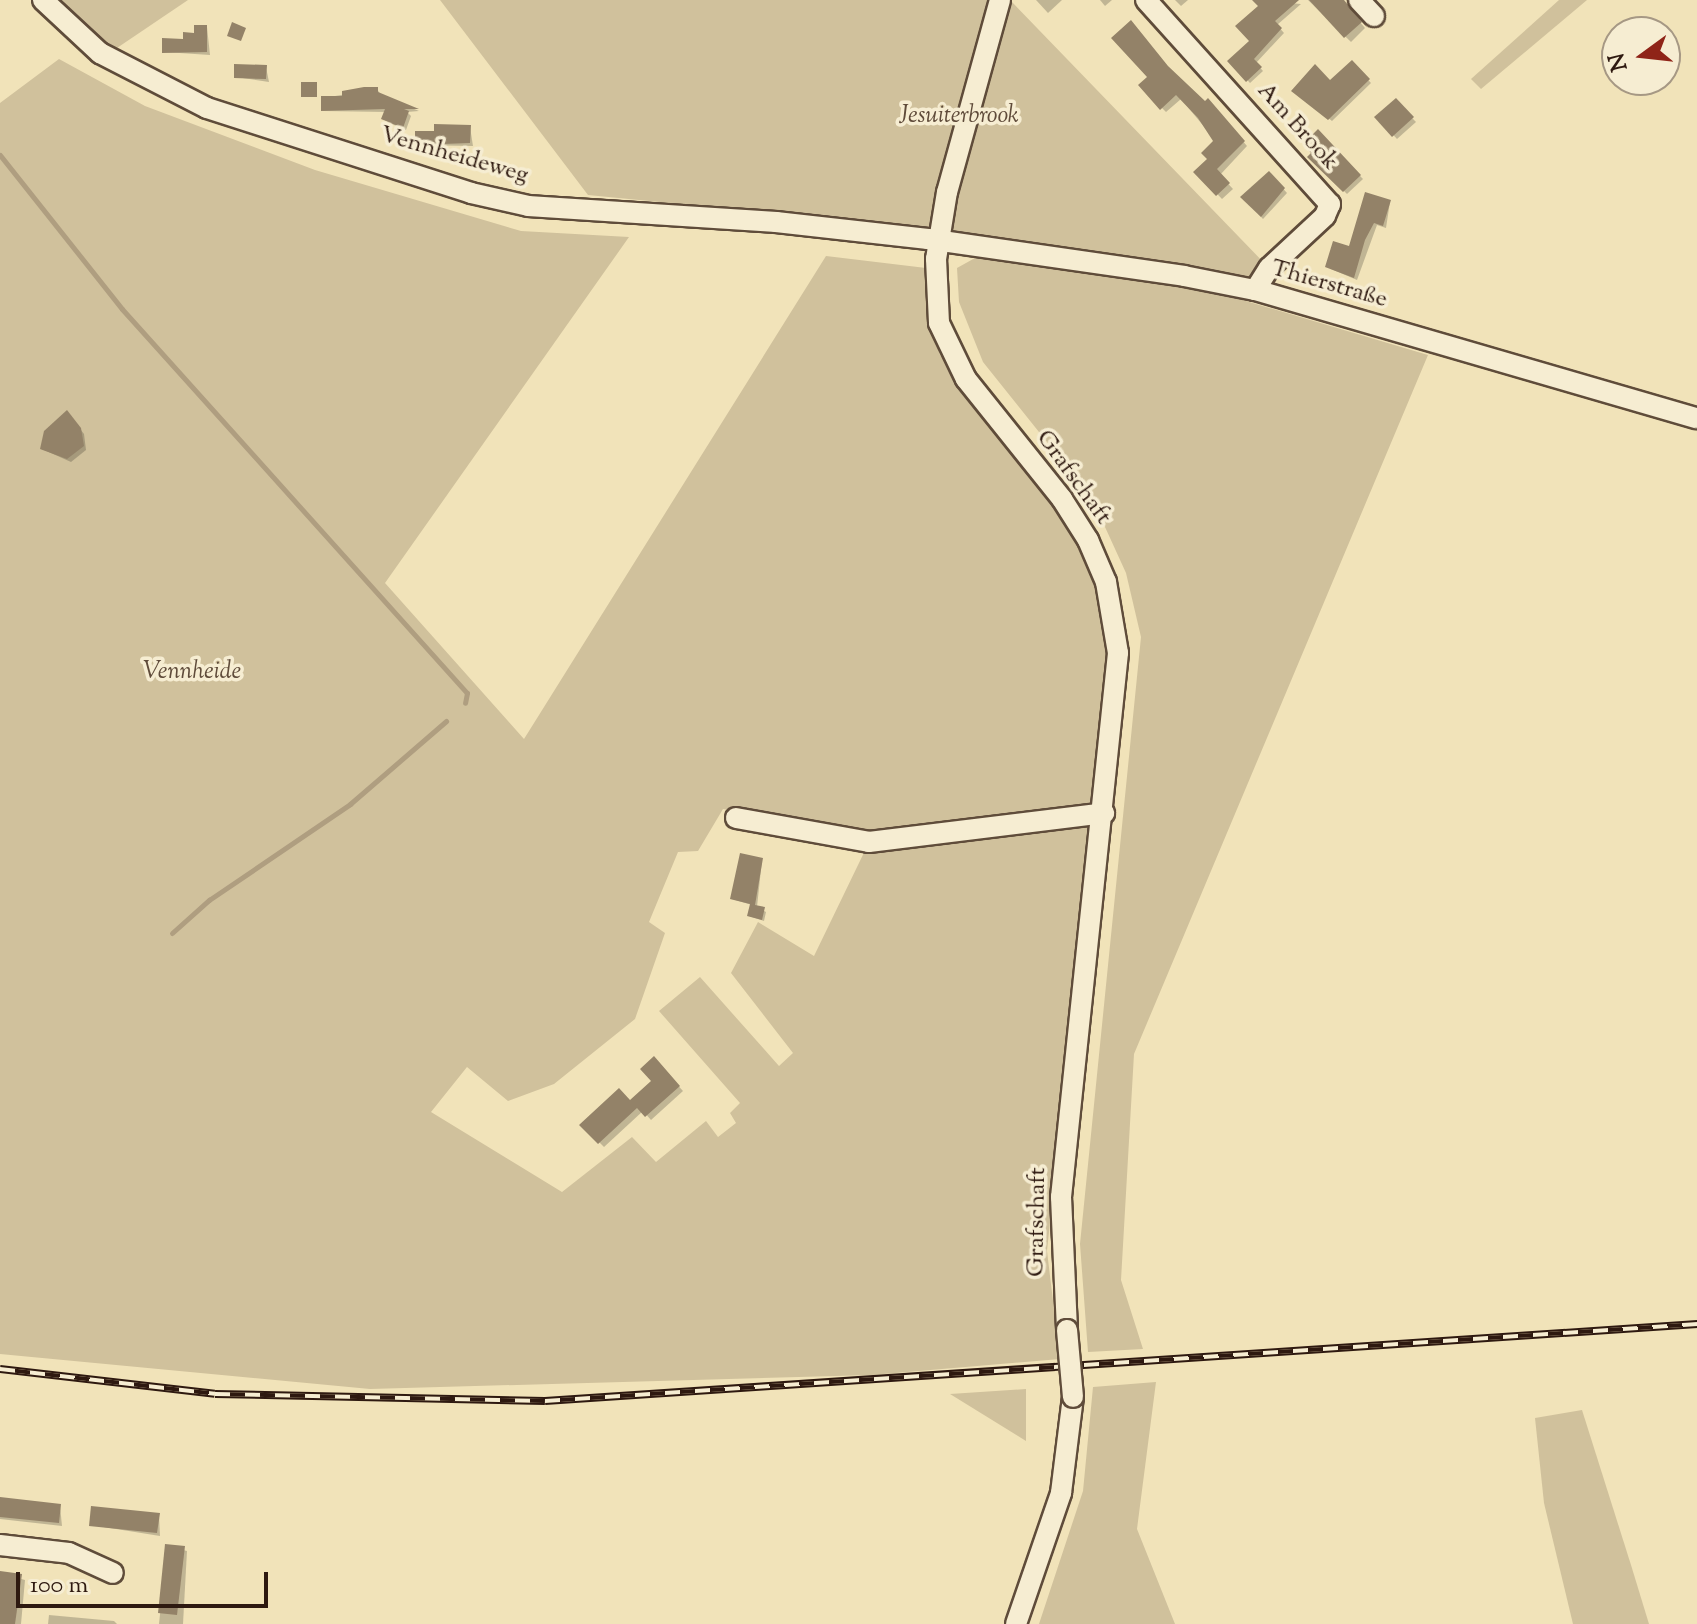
<!DOCTYPE html>
<html>
<head>
<meta charset="utf-8">
<style>
	body { margin:0 }
	#map { position:relative; width:1697px; height:1624px; overflow:hidden; background:#f1e3b9; font-family:"Sorts Mill Goudy",serif }
	div>[style] { position:absolute }
	[style*='--x'] { left:calc(var(--x)*1px); top:calc(var(--y)*1px); width:calc(var(--w)*1px); rotate:calc(var(--a)*1deg) }
	.green>* { inset:0; background:#d0c19c }
	.shadow>* { inset:0; background:#0003 }
	.stream>* { height:5px; margin:-2.5px; padding:0 2.5px; transform-origin:2.5px; border-radius:2.5px; background:#af9e80 }
	.building>* { inset:0; background:#938268 }
	.roads { filter:drop-shadow(2px 0 #5f4c3a) drop-shadow(-2px 0 #5f4c3a) drop-shadow(0 2px #5f4c3a) drop-shadow(0 -2px #5f4c3a) }
	.minor>* { height:20px; margin:-10px; padding:0 10px; transform-origin:10px; border-radius:10px; background:#f6edd2 }
	.rail>* { height:8px; margin-top:-4px; transform-origin:0; background:repeating-linear-gradient(90deg,#f6edd2 0 15px,#2e1910 0 30px); box-sizing:border-box; border-block:2px solid #2e1910 }
	.bridges { filter:drop-shadow(2px 0 #5f4c3a) drop-shadow(-2px 0 #5f4c3a) drop-shadow(0 2px #5f4c3a) drop-shadow(0 -2px #5f4c3a) }
	.minor-bridge>* { height:20px; margin:-10px; padding:0 10px; transform-origin:10px; border-radius:10px; background:#f6edd2 }
	span { translate:-50% -50%; white-space:nowrap; text-align:center; line-height:1.15; -webkit-text-stroke:7px #f6edd2; paint-order:stroke }
	.park-label { font-size:24px; color:#5f4b3a; font-style:italic }
	.street-label { font-size:24px; color:#2e1910 }
	.north { position:absolute; left:1601px; top:16px; width:80px; height:80px; box-sizing:border-box; background:#f6edd2; border:2px solid #a69884; border-radius:50%; rotate:255deg; font-size:22px; font-weight:700; line-height:32px; text-align:center; color:#2e1910 }
	.north::after { content:''; display:block; margin:auto; width:28px; height:36px; background:#8f2418; clip-path:polygon(50% 0,100% 100%,50% 72%,0 100%) }
	.scale { position:absolute; left:16px; top:1572px; width:252px; height:36px; box-sizing:border-box; border:4px solid #2e1910; border-top:0; padding-left:10px; font-size:24px; line-height:28px; white-space:nowrap; color:#2e1910; -webkit-text-stroke:6px #f6edd2; paint-order:stroke }
</style>
</head>
<body>
<div id="map">
	<div class="green">
		<i style="clip-path:polygon(52px 0,188px 0,114px 50px,74px 24px)"></i>
		<i style="clip-path:polygon(440px 0,1010px 0,1269px 268px,1259px 284px,925px 228px,588px 195px)"></i>
		<i style="clip-path:polygon(1559px 0,1587px 0,1481px 89px,1471px 79px)"></i>
		<i style="clip-path:polygon(evenodd,59px 59px,145px 106px,315px 170px,521px 231px,629px 237px,385px 583px,524px 739px,826px 256px,926px 268px,928px 320px,940px 355px,1081px 542px,1099px 586px,1110px 650px,1047px 1251px,1060px 1359px,872px 1375px,370px 1389px,0 1354px,0 103px,59px 59px,723px 809px,873px 834px,814px 956px,758px 922px,731px 973px,793px 1053px,779px 1066px,700px 977px,659px 1011px,740px 1103px,730px 1113px,736px 1123px,718px 1137px,706px 1121px,656px 1162px,632px 1137px,562px 1192px,431px 1112px,467px 1067px,508px 1101px,554px 1084px,635px 1019px,665px 933px,649px 922px,678px 852px,698px 851px,723px 809px)"></i>
		<i style="clip-path:polygon(984px 253px,1182px 282px,1428px 355px,1134px 1054px,1121px 1280px,1143px 1349px,1088px 1352px,1080px 1244px,1141px 637px,1126px 573px,1100px 516px,1075px 477px,983px 362px,959px 302px,957px 268px)"></i>
		<i style="clip-path:polygon(1156px 1382px,1137px 1529px,1175px 1624px,1039px 1624px,1083px 1491px,1093px 1387px)"></i>
		<i style="clip-path:polygon(1026px 1389px,1026px 1441px,950px 1394px)"></i>
		<i style="clip-path:polygon(1582px 1410px,1631px 1565px,1649px 1624px,1573px 1624px,1544px 1503px,1535px 1418px)"></i>
	</div>
	<div class="shadow">
		<i style="clip-path:polygon(1036px 0,1062px 0,1048px 13px)"></i>
		<i style="clip-path:polygon(1100px 0,1112px 0,1105px 6px)"></i>
		<i style="clip-path:polygon(1175px 0,1188px 0,1181px 6px)"></i>
		<i style="clip-path:polygon(1255px 0,1301px 4px,1277px 25px,1284px 33px,1256px 63px,1263px 71px,1250px 83px,1230px 61px,1252px 42px,1261px 6px)"></i>
		<i style="clip-path:polygon(1308px 0,1341px 0,1365px 28px,1351px 42px)"></i>
		<i style="clip-path:polygon(207px 27px,210px 55px,164px 52px,196px 35px)"></i>
		<i style="clip-path:polygon(1352px 63px,1371px 83px,1332px 121px,1294px 91px,1330px 83px)"></i>
		<i style="clip-path:polygon(266px 67px,269px 82px,236px 77px)"></i>
		<i style="clip-path:polygon(1171px 72px,1205px 104px,1212px 105px,1247px 146px,1220px 175px,1233px 189px,1222px 199px,1196px 172px,1209px 159px,1216px 141px,1181px 99px,1166px 112px,1162px 108px)"></i>
		<i style="clip-path:polygon(377px 89px,381px 95px,419px 111px,407px 112px,411px 116px,406px 130px,387px 122px,386px 112px,323px 111px,323px 98px)"></i>
		<i style="clip-path:polygon(1395px 100px,1416px 122px,1397px 139px,1377px 117px)"></i>
		<i style="clip-path:polygon(470px 127px,473px 146px,417px 145px,436px 133px)"></i>
		<i style="clip-path:polygon(1318px 132px,1363px 179px,1347px 194px,1310px 157px)"></i>
		<i style="clip-path:polygon(1269px 173px,1287px 193px,1263px 219px,1243px 198px)"></i>
		<i style="clip-path:polygon(1390px 202px,1386px 228px,1377px 225px,1357px 280px,1331px 269px,1328px 266px,1350px 249px)"></i>
		<i style="clip-path:polygon(70px 416px,84px 434px,86px 450px,71px 462px,42px 449px)"></i>
		<i style="clip-path:polygon(762px 860px,757px 907px,766px 912px,764px 921px,749px 916px,752px 905px,732px 899px)"></i>
		<i style="clip-path:polygon(654px 1059px,683px 1091px,651px 1120px,643px 1111px,604px 1147px,582px 1125px,630px 1102px,654px 1081px)"></i>
		<i style="clip-path:polygon(0 1499px,60px 1506px,62px 1526px,0 1519px)"></i>
		<i style="clip-path:polygon(159px 1515px,160px 1536px,91px 1525px)"></i>
		<i style="clip-path:polygon(167px 1546px,187px 1551px,183px 1624px,159px 1624px)"></i>
		<i style="clip-path:polygon(0 1573px,25px 1580px,21px 1624px,0 1624px)"></i>
		<i style="clip-path:polygon(49px 1615px,114px 1621px,117px 1624px,48px 1624px)"></i>
	</div>
	<div class="stream">
		<i style="--x:0;--y:155;--w:196;--a:51.6"></i>
		<i style="--x:122;--y:309;--w:516;--a:48.06"></i>
		<i style="--x:467;--y:693;--w:10;--a:101"></i>
		<i style="--x:172;--y:933;--w:50;--a:-41.7"></i>
		<i style="--x:209;--y:900;--w:171;--a:-34.2"></i>
		<i style="--x:350;--y:804;--w:127;--a:-40.8"></i>
	</div>
	<div class="building">
		<i style="clip-path:polygon(1252px 0,1299px 0,1275px 21px,1282px 28px,1254px 59px,1262px 67px,1246px 82px,1227px 61px,1249px 41px,1235px 26px,1258px 6px)"></i>
		<i style="clip-path:polygon(1309px 0,1344px 0,1362px 22px,1344px 38px)"></i>
		<i style="clip-path:polygon(1131px 20px,1168px 66px,1205px 101px,1208px 98px,1245px 141px,1217px 169px,1230px 183px,1216px 196px,1193px 172px,1207px 159px,1201px 153px,1213px 141px,1198px 118px,1176px 95px,1160px 110px,1138px 85px,1147px 77px,1111px 38px)"></i>
		<i style="clip-path:polygon(232px 22px,246px 28px,241px 41px,227px 36px)"></i>
		<i style="clip-path:polygon(194px 25px,207px 25px,207px 52px,162px 53px,162px 38px,183px 39px,183px 32px,194px 33px)"></i>
		<i style="clip-path:polygon(1352px 60px,1370px 79px,1328px 120px,1291px 91px,1315px 64px,1330px 80px)"></i>
		<i style="clip-path:polygon(234px 64px,267px 65px,266px 79px,234px 78px)"></i>
		<i style="clip-path:polygon(301px 82px,317px 82px,317px 97px,301px 97px)"></i>
		<i style="clip-path:polygon(364px 87px,378px 87px,378px 92px,419px 109px,404px 109px,409px 111px,403px 128px,381px 119px,385px 109px,321px 111px,321px 96px,342px 96px,342px 91px)"></i>
		<i style="clip-path:polygon(1396px 98px,1414px 117px,1392px 137px,1374px 117px)"></i>
		<i style="clip-path:polygon(434px 124px,471px 125px,470px 143px,415px 145px,415px 131px,434px 131px)"></i>
		<i style="clip-path:polygon(1318px 129px,1361px 175px,1343px 192px,1307px 157px,1311px 153px,1303px 144px)"></i>
		<i style="clip-path:polygon(1269px 171px,1285px 188px,1261px 217px,1240px 197px)"></i>
		<i style="clip-path:polygon(1365px 192px,1391px 200px,1383px 226px,1374px 223px,1365px 240px,1354px 278px,1325px 267px,1333px 241px,1349px 246px)"></i>
		<i style="clip-path:polygon(67px 410px,81px 428px,84px 446px,67px 459px,40px 449px,44px 431px)"></i>
		<i style="clip-path:polygon(740px 853px,763px 858px,755px 905px,765px 907px,762px 920px,747px 916px,750px 904px,730px 899px)"></i>
		<i style="clip-path:polygon(654px 1056px,680px 1086px,645px 1117px,637px 1108px,598px 1144px,579px 1125px,619px 1088px,630px 1100px,651px 1081px,640px 1069px)"></i>
		<i style="clip-path:polygon(0 1497px,61px 1504px,59px 1523px,0 1517px)"></i>
		<i style="clip-path:polygon(91px 1506px,160px 1513px,157px 1533px,89px 1526px)"></i>
		<i style="clip-path:polygon(165px 1544px,185px 1546px,177px 1615px,158px 1613px)"></i>
		<i style="clip-path:polygon(0 1571px,22px 1574px,15px 1624px,0 1624px)"></i>
	</div>
	<div class="roads">
		<div class="minor">
			<i style="--x:43;--y:0;--w:78;--a:42.9"></i>
			<i style="--x:100;--y:53;--w:120;--a:27.2"></i>
			<i style="--x:207;--y:108;--w:277;--a:17.8"></i>
			<i style="--x:471;--y:193;--w:58;--a:12.8"></i>
			<i style="--x:528;--y:206;--w:249;--a:3.7"></i>
			<i style="--x:776;--y:222;--w:153;--a:6.4"></i>
			<i style="--x:928;--y:239;--w:259;--a:8.2"></i>
			<i style="--x:1184;--y:276;--w:72;--a:11.2"></i>
			<i style="--x:1255;--y:290;--w:460;--a:16.2"></i>
			<i style="--x:1000;--y:0;--w:199;--a:105.4"></i>
			<i style="--x:947;--y:192;--w:68;--a:99.3"></i>
			<i style="--x:936;--y:259;--w:64;--a:87.3"></i>
			<i style="--x:939;--y:323;--w:62;--a:64.3"></i>
			<i style="--x:966;--y:379;--w:154;--a:51.3"></i>
			<i style="--x:1062;--y:499;--w:49;--a:57.6"></i>
			<i style="--x:1088;--y:540;--w:46;--a:66.8"></i>
			<i style="--x:1106;--y:582;--w:72;--a:80.4"></i>
			<i style="--x:1118;--y:653;--w:547;--a:95.98"></i>
			<i style="--x:1061;--y:1197;--w:133;--a:87.4"></i>
			<i style="--x:1146;--y:0;--w:275;--a:48"></i>
			<i style="--x:1330;--y:204;--w:13;--a:113"></i>
			<i style="--x:1325;--y:216;--w:76;--a:137.1"></i>
			<i style="--x:1269;--y:268;--w:26;--a:122"></i>
			<i style="--x:1359;--y:0;--w:22;--a:47"></i>
			<i style="--x:736;--y:818;--w:135;--a:10.2"></i>
			<i style="--x:869;--y:842;--w:237;--a:-7"></i>
			<i style="--x:0;--y:1545;--w:69;--a:6.6"></i>
			<i style="--x:69;--y:1553;--w:48;--a:24.4"></i>
			<i style="--x:1016;--y:1624;--w:139;--a:-71"></i>
			<i style="--x:1061;--y:1493;--w:97;--a:-82.9"></i>
		</div>
	</div>
	<div class="rail">
		<i style="--x:0;--y:1369;--w:216;--a:6.6"></i>
		<i style="--x:215;--y:1394;--w:330;--a:1.2"></i>
		<i style="--x:545;--y:1401;--w:1155;--a:-3.82"></i>
	</div>
	<div class="bridges">
		<div class="minor-bridge">
			<i style="--x:1067;--y:1330;--w:67;--a:84.9"></i>
		</div>
	</div>
	<div class="park-label">
		<span style="left:959px;top:117px">Jesuiterbrook</span>
		<span style="left:192px;top:673px">Vennheide</span>
	</div>
	<div class="street-label">
		<span style="left:1297px;top:127px;rotate:48deg">Am Brook</span>
		<span style="left:454px;top:156px;rotate:16deg">Vennheideweg</span>
		<span style="left:1329px;top:285px;rotate:16deg">Thierstraße</span>
		<span style="left:1073px;top:478px;rotate:54deg">Grafschaft</span>
		<span style="left:1038px;top:1222px;rotate:-89deg">Grafschaft</span>
	</div>
	<div class="north">N</div>
	<div class="scale">100 m</div>
</div>
</body>
</html>
